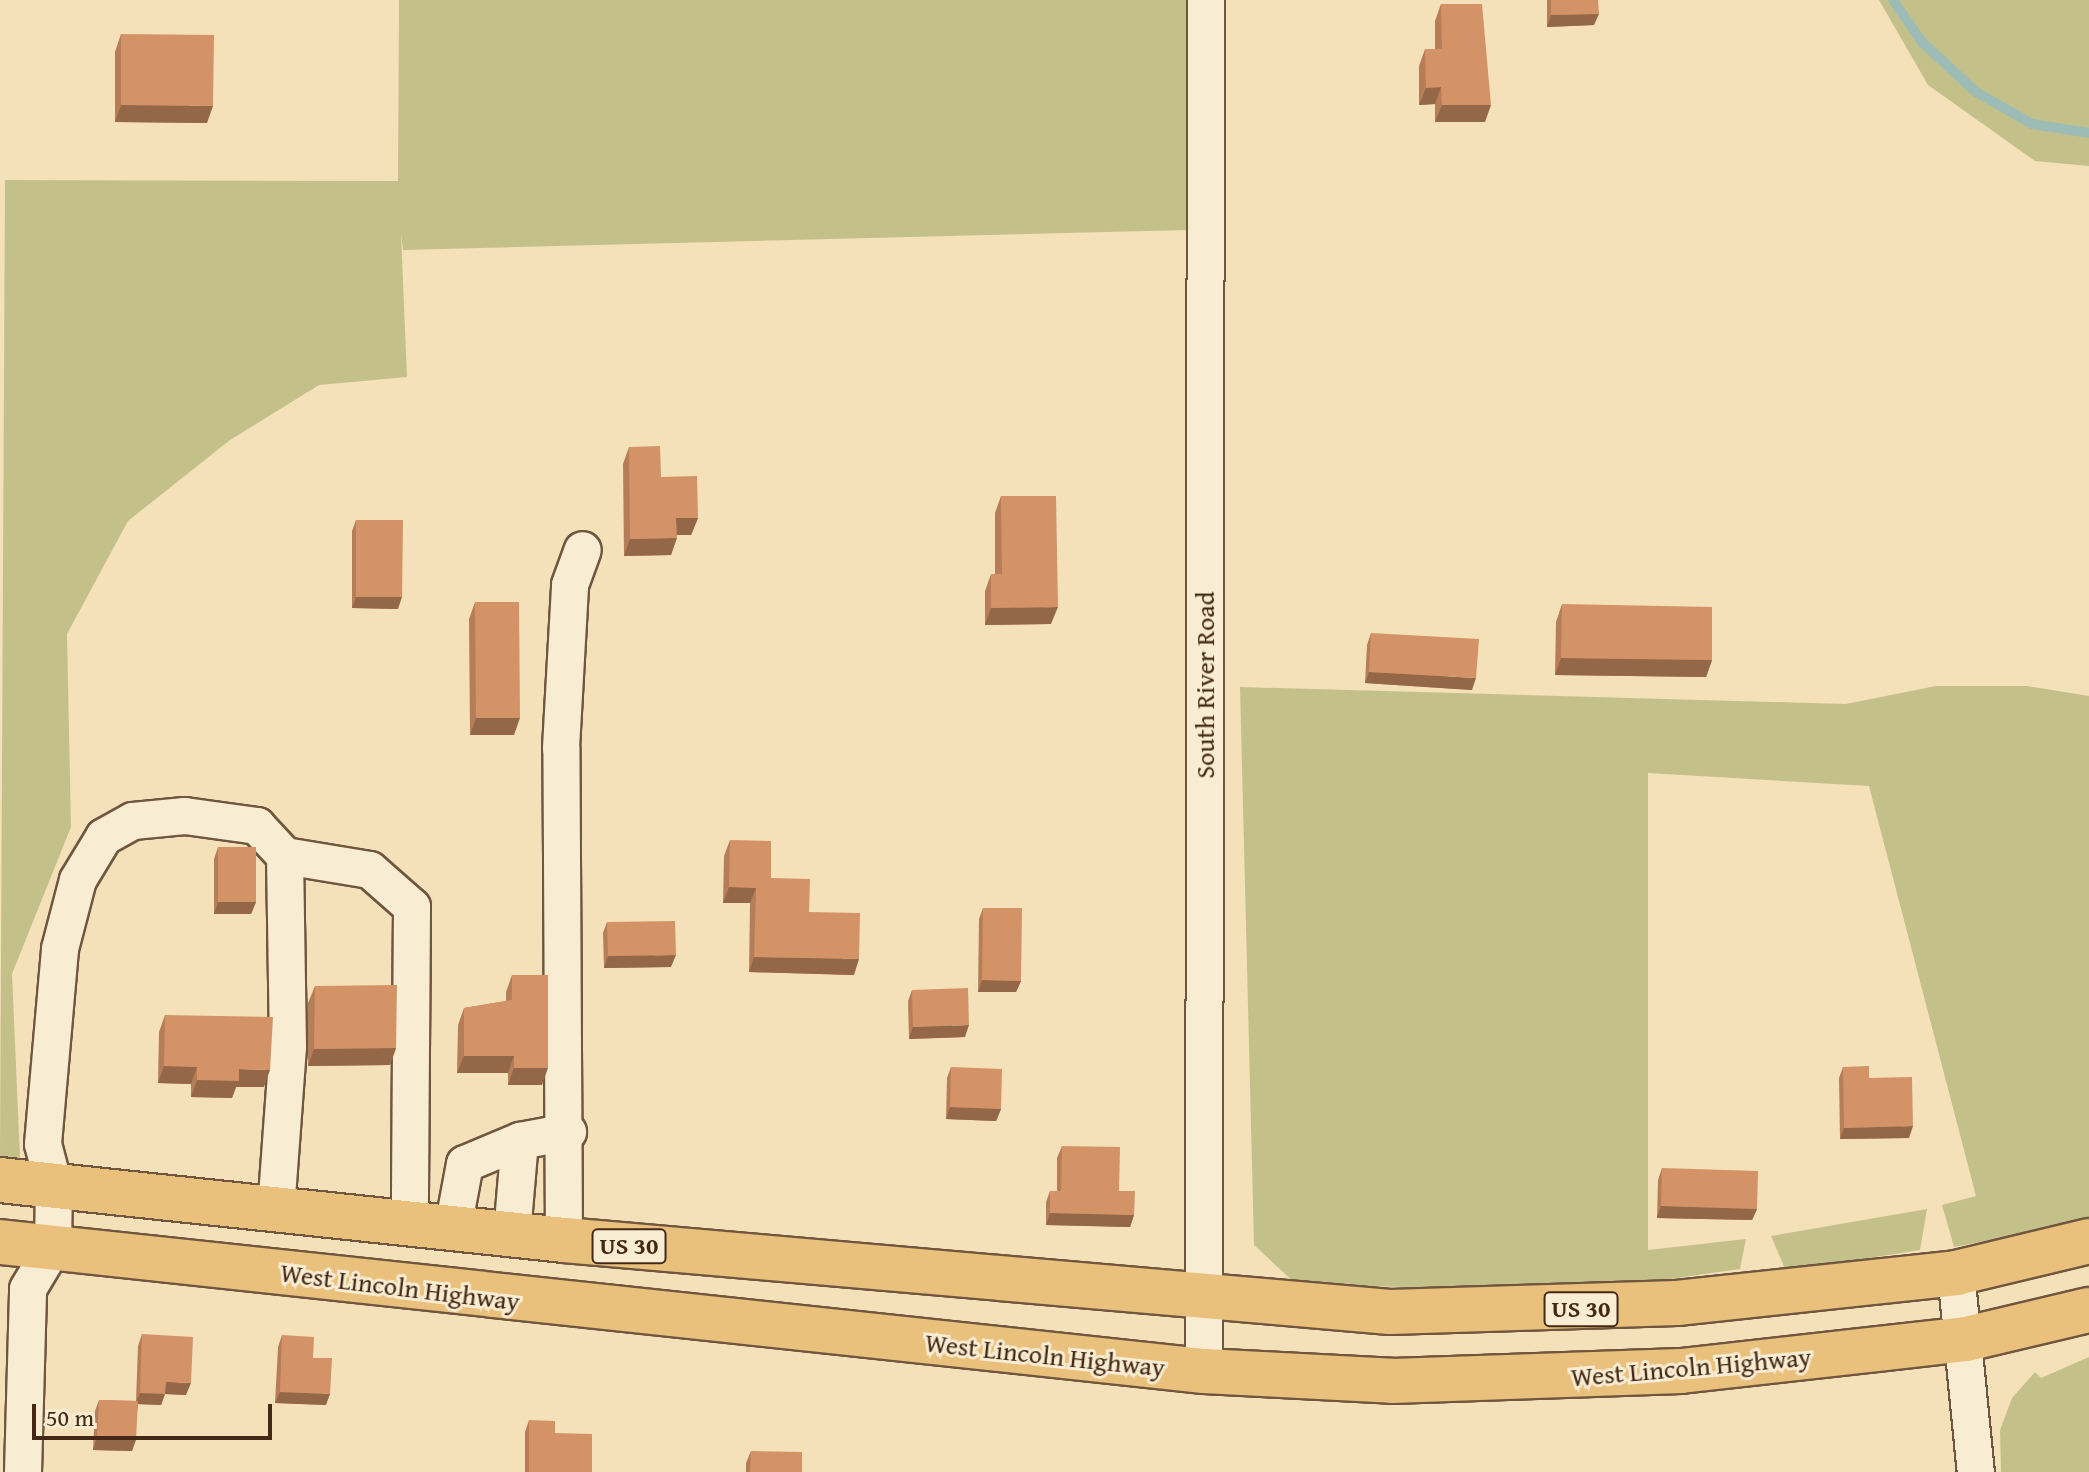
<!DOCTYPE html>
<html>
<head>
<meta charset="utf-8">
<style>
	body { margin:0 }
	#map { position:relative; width:2089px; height:1472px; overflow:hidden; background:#f4e1ba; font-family:"Gentium Book Plus",serif }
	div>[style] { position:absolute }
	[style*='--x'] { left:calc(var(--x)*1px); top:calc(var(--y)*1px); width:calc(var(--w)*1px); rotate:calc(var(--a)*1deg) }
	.green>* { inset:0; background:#c4c08a }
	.stream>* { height:10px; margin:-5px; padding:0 5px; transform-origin:5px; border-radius:5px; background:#9cbcb5 }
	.roads { filter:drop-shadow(2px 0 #70563f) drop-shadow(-2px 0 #70563f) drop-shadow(0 2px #70563f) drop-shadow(0 -2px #70563f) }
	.minor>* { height:36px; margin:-18px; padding:0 18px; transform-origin:18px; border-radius:18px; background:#f8ecd2 }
	.major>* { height:44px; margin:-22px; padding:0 22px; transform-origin:22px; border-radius:22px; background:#eac07d }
	.wall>* { inset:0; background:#b57e59 }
	.shaded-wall>* { inset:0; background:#946748 }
	.building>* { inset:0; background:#d39367 }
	span { translate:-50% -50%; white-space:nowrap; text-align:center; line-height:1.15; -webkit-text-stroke:6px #f8ecd2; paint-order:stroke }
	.shield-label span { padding:2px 6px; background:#f8ecd2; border:2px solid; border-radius:6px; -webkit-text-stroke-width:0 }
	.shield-label { font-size:24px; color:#442816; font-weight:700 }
	.street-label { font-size:26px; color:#442816 }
	.scale { position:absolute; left:32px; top:1404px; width:240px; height:36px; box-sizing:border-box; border:4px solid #442816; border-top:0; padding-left:10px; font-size:24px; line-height:28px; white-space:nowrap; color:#442816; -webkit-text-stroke:6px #f8ecd2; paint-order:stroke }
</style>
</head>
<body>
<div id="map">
	<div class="green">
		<i style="clip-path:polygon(399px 0,1187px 0,1187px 230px,403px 250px,401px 234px,407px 377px,319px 385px,230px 440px,128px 521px,67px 634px,71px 827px,12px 974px,20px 1158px,0 1156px,5px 180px,398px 181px)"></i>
		<i style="clip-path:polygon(1879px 0,2089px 0,2089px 166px,2035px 161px,1928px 85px)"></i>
		<i style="clip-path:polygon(1936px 686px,2027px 686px,2089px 696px,2089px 1221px,1954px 1247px,1942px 1205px,1976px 1196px,1869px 786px,1648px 773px,1648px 1250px,1746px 1239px,1740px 1269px,1592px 1290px,1297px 1285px,1254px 1245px,1240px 687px,1846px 704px)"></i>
		<i style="clip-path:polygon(1927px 1209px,1920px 1250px,1786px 1271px,1771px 1236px)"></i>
		<i style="clip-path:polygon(2089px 1357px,2089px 1472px,2001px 1472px,2000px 1430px,2012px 1398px,2035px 1372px,2041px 1378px)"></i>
	</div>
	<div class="stream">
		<i style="--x:1893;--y:0;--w:51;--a:55.4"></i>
		<i style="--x:1922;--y:42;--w:74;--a:42.8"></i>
		<i style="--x:1976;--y:92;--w:64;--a:29.7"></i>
		<i style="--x:2032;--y:124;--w:58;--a:9"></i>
	</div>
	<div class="roads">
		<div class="minor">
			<i style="--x:285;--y:856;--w:86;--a:9.4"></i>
			<i style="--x:370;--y:870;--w:56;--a:41.4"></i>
			<i style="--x:412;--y:907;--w:317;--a:90.4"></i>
			<i style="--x:453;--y:1228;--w:65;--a:-79.4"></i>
			<i style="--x:465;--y:1164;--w:60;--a:-22.7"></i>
			<i style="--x:520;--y:1141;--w:49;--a:-10.6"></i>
			<i style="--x:512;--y:1234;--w:93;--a:-85.1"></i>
			<i style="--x:564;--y:1240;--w:492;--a:-90.3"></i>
			<i style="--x:561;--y:748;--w:163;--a:-86.8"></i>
			<i style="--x:570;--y:585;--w:37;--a:-70"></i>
			<i style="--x:1956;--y:1273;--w:200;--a:84.3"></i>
			<i style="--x:1204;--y:1371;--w:1371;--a:-89.92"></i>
			<i style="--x:23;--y:1472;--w:183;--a:-88.4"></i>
			<i style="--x:28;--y:1289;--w:49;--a:-59.2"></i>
			<i style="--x:53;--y:1247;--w:61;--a:-89.1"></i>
			<i style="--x:54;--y:1186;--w:43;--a:-104.7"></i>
			<i style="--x:43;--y:1144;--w:196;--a:-85"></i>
			<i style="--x:60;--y:949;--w:71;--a:-75.4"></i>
			<i style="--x:78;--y:880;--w:50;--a:-58.8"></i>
			<i style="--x:104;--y:837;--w:33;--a:-29"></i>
			<i style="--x:133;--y:821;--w:52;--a:-5.5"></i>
			<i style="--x:185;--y:816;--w:73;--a:7.9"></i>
			<i style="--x:257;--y:826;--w:41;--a:47"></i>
			<i style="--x:285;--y:856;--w:191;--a:89.1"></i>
			<i style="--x:288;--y:1047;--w:163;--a:94.2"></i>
		</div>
		<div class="major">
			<i style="--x:0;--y:1180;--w:567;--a:6.07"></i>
			<i style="--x:564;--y:1240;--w:829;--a:4.98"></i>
			<i style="--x:1390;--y:1312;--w:287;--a:-1.8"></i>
			<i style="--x:1677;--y:1303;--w:281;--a:-6.1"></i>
			<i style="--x:1956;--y:1273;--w:137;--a:-13.5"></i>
			<i style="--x:0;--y:1242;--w:1211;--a:6.12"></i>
			<i style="--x:1204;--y:1371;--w:188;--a:3"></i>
			<i style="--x:1392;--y:1381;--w:289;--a:-2"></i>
			<i style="--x:1681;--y:1371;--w:287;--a:-6.4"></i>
			<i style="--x:1966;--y:1339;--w:126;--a:-13.3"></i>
		</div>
	</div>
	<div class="wall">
		<i style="clip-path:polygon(1547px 0,1598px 0,1594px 25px,1547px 27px)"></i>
		<i style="clip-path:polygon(1441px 4px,1485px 122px,1435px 122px,1435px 104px,1419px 105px,1419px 66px,1425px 49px,1435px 49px,1435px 21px)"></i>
		<i style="clip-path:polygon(121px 34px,207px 123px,115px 122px,115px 52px)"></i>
		<i style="clip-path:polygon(629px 447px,661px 477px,698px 518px,691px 535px,677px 535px,671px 555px,624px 556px,623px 464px)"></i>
		<i style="clip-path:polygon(1001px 496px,1051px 624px,985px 625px,985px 591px,991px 574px,995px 574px,995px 513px)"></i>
		<i style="clip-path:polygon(356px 520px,398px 609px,352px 608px,352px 531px)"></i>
		<i style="clip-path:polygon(475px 602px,514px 735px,470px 735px,469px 619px)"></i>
		<i style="clip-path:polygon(1562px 604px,1712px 660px,1706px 677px,1555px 675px,1556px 622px)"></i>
		<i style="clip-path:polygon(1371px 633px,1472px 690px,1365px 683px,1367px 645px)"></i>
		<i style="clip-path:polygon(730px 840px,809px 912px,854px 975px,749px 972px,750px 903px,723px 903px,724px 856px)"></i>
		<i style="clip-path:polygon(218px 847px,256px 902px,251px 914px,214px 914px,214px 859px)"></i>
		<i style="clip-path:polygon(983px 908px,1021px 981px,1016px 992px,978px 992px,979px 919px)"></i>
		<i style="clip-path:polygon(607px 922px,671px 967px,604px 968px,603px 933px)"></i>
		<i style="clip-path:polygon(512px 975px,542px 1085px,508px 1085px,508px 1073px,457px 1073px,458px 1025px,464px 1008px,506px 1001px,506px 992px)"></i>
		<i style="clip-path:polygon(315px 986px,396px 1048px,390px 1065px,308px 1066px,308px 1003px)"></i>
		<i style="clip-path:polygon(912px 990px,965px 1037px,909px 1039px,908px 1001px)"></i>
		<i style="clip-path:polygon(165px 1015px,264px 1087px,236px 1087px,232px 1098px,191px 1097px,191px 1084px,158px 1083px,159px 1032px)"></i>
		<i style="clip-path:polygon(951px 1067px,1001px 1109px,996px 1121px,946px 1119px,947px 1078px)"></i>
		<i style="clip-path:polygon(1843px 1067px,1869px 1078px,1909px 1138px,1840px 1139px,1839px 1078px)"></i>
		<i style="clip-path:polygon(1062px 1146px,1119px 1191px,1134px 1215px,1130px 1227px,1046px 1225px,1046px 1202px,1050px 1191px,1057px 1191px,1057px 1158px)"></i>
		<i style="clip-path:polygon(1662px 1168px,1757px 1209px,1752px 1220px,1657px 1218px,1658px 1180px)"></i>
		<i style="clip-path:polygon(142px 1334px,186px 1395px,165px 1394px,161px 1405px,138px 1404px,132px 1451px,93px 1450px,95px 1411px,99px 1400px,136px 1401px,138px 1346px)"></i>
		<i style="clip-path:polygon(282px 1335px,313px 1358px,326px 1405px,275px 1403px,278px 1347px)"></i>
		<i style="clip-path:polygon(529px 1420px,555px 1433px,592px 1472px,525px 1472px,525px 1432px)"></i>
		<i style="clip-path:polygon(751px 1451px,802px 1472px,746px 1472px,746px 1463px)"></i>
	</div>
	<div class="shaded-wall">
		<i style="clip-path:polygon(1599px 14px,1594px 25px,1547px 27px,1551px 15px)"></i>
		<i style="clip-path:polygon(1441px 87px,1435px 104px,1419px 105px,1426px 88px)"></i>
		<i style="clip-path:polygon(121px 105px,213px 106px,207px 123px,115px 122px)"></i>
		<i style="clip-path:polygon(1442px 105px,1491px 105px,1485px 122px,1435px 122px)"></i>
		<i style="clip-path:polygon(676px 518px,698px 518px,691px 535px,670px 535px)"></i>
		<i style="clip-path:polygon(677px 538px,671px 555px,624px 556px,630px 539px)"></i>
		<i style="clip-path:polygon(356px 597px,402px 597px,398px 609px,352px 608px)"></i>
		<i style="clip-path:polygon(1058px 607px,1051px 624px,985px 625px,991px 608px)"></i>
		<i style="clip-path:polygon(1561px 658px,1712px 660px,1706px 677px,1555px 675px)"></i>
		<i style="clip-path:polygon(1369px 672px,1476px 678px,1472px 690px,1365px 683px)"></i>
		<i style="clip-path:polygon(476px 718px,520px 718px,514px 735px,470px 735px)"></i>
		<i style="clip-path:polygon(729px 887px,756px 888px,750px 903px,723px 903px)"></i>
		<i style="clip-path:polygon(218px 902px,256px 902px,251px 914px,214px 914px)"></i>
		<i style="clip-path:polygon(676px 955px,671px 967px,604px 968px,608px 956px)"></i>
		<i style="clip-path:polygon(754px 957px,859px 959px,854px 975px,749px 972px)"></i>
		<i style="clip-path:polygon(982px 980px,1021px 981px,1016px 992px,978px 992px)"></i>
		<i style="clip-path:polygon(969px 1025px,965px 1037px,909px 1039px,913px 1027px)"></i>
		<i style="clip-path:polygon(396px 1048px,390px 1065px,308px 1066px,314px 1049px)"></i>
		<i style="clip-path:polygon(464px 1056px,514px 1056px,508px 1073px,457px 1073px)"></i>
		<i style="clip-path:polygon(164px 1066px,197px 1067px,191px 1084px,158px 1083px)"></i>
		<i style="clip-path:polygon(514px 1068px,548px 1068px,542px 1085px,508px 1085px)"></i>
		<i style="clip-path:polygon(239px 1069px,270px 1070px,264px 1087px,236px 1087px,232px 1098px,191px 1097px,197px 1080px)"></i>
		<i style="clip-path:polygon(950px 1107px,1001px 1109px,996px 1121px,946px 1119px)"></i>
		<i style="clip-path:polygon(1913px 1126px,1909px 1138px,1840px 1139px,1844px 1128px)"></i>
		<i style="clip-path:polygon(1661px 1206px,1757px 1209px,1752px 1220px,1657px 1218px)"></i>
		<i style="clip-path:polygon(1050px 1213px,1134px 1215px,1130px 1227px,1046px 1225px)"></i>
		<i style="clip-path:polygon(166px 1382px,191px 1383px,186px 1395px,165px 1394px,161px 1405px,135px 1404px,140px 1393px)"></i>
		<i style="clip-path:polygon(280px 1392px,330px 1394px,326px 1405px,275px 1403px)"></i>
		<i style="clip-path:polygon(97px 1438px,136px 1440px,132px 1451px,93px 1450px)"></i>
	</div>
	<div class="building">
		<i style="clip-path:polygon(1551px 0,1598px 0,1599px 14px,1551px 15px)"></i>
		<i style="clip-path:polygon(1441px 4px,1482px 4px,1491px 105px,1442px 105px,1441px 87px,1426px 88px,1425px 49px,1442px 49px)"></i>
		<i style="clip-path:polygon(121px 34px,214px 35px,213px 106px,121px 105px)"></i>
		<i style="clip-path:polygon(660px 446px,661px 477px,697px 476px,698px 518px,676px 518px,677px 538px,630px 539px,629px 447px)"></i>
		<i style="clip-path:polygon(1001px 496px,1056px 496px,1058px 607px,991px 608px,991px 574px,1002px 574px)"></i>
		<i style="clip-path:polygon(356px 520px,403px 520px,402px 597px,356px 597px)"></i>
		<i style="clip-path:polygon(475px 602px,519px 602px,520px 718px,476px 718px)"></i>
		<i style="clip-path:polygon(1562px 604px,1712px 607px,1712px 660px,1561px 658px)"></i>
		<i style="clip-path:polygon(1371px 633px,1479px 639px,1476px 678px,1369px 672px)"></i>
		<i style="clip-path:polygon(730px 840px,771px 841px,771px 878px,810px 879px,809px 912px,860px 913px,859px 959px,754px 957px,756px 888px,729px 887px)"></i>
		<i style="clip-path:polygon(218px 847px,256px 847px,256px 902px,218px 902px)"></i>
		<i style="clip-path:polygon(983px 908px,1022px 908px,1021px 981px,982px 980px)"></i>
		<i style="clip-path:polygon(675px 921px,676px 955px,608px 956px,607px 922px)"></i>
		<i style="clip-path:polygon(512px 975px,548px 975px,548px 1068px,514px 1068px,514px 1056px,464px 1056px,464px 1008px,512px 1000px)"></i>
		<i style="clip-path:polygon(397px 985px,396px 1048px,314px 1049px,315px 986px)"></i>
		<i style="clip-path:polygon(968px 988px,969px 1025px,913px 1027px,912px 990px)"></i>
		<i style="clip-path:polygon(165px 1015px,273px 1017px,270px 1070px,239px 1069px,239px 1081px,197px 1080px,197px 1067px,164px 1066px)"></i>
		<i style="clip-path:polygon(1869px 1066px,1869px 1078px,1912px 1077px,1913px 1126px,1844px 1128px,1843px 1067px)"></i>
		<i style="clip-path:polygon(951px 1067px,1002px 1069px,1001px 1109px,950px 1107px)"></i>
		<i style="clip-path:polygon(1062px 1146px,1120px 1147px,1119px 1191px,1135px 1191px,1134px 1215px,1050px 1213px,1050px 1191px,1061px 1191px)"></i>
		<i style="clip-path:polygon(1662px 1168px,1758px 1171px,1757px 1209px,1661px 1206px)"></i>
		<i style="clip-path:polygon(142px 1334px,193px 1337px,191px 1383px,166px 1382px,165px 1394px,140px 1393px)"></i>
		<i style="clip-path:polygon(282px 1335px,314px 1337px,313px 1358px,332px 1358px,330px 1394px,280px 1392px)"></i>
		<i style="clip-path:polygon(99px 1400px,138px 1401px,136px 1440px,97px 1438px)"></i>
		<i style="clip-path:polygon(529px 1420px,555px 1421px,555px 1433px,592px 1434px,592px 1472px,529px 1472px)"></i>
		<i style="clip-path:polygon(751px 1451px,802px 1452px,802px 1472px,750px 1472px)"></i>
	</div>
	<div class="shield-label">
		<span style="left:629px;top:1246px">US 30</span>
		<span style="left:1581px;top:1309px">US 30</span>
	</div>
	<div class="street-label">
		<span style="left:1205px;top:685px;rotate:-90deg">South River Road</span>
		<span style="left:400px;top:1287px;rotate:7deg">West Lincoln Highway</span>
		<span style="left:1045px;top:1355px;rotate:6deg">West Lincoln Highway</span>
		<span style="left:1691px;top:1367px;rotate:-5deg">West Lincoln Highway</span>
	</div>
	<div class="scale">50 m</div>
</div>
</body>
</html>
